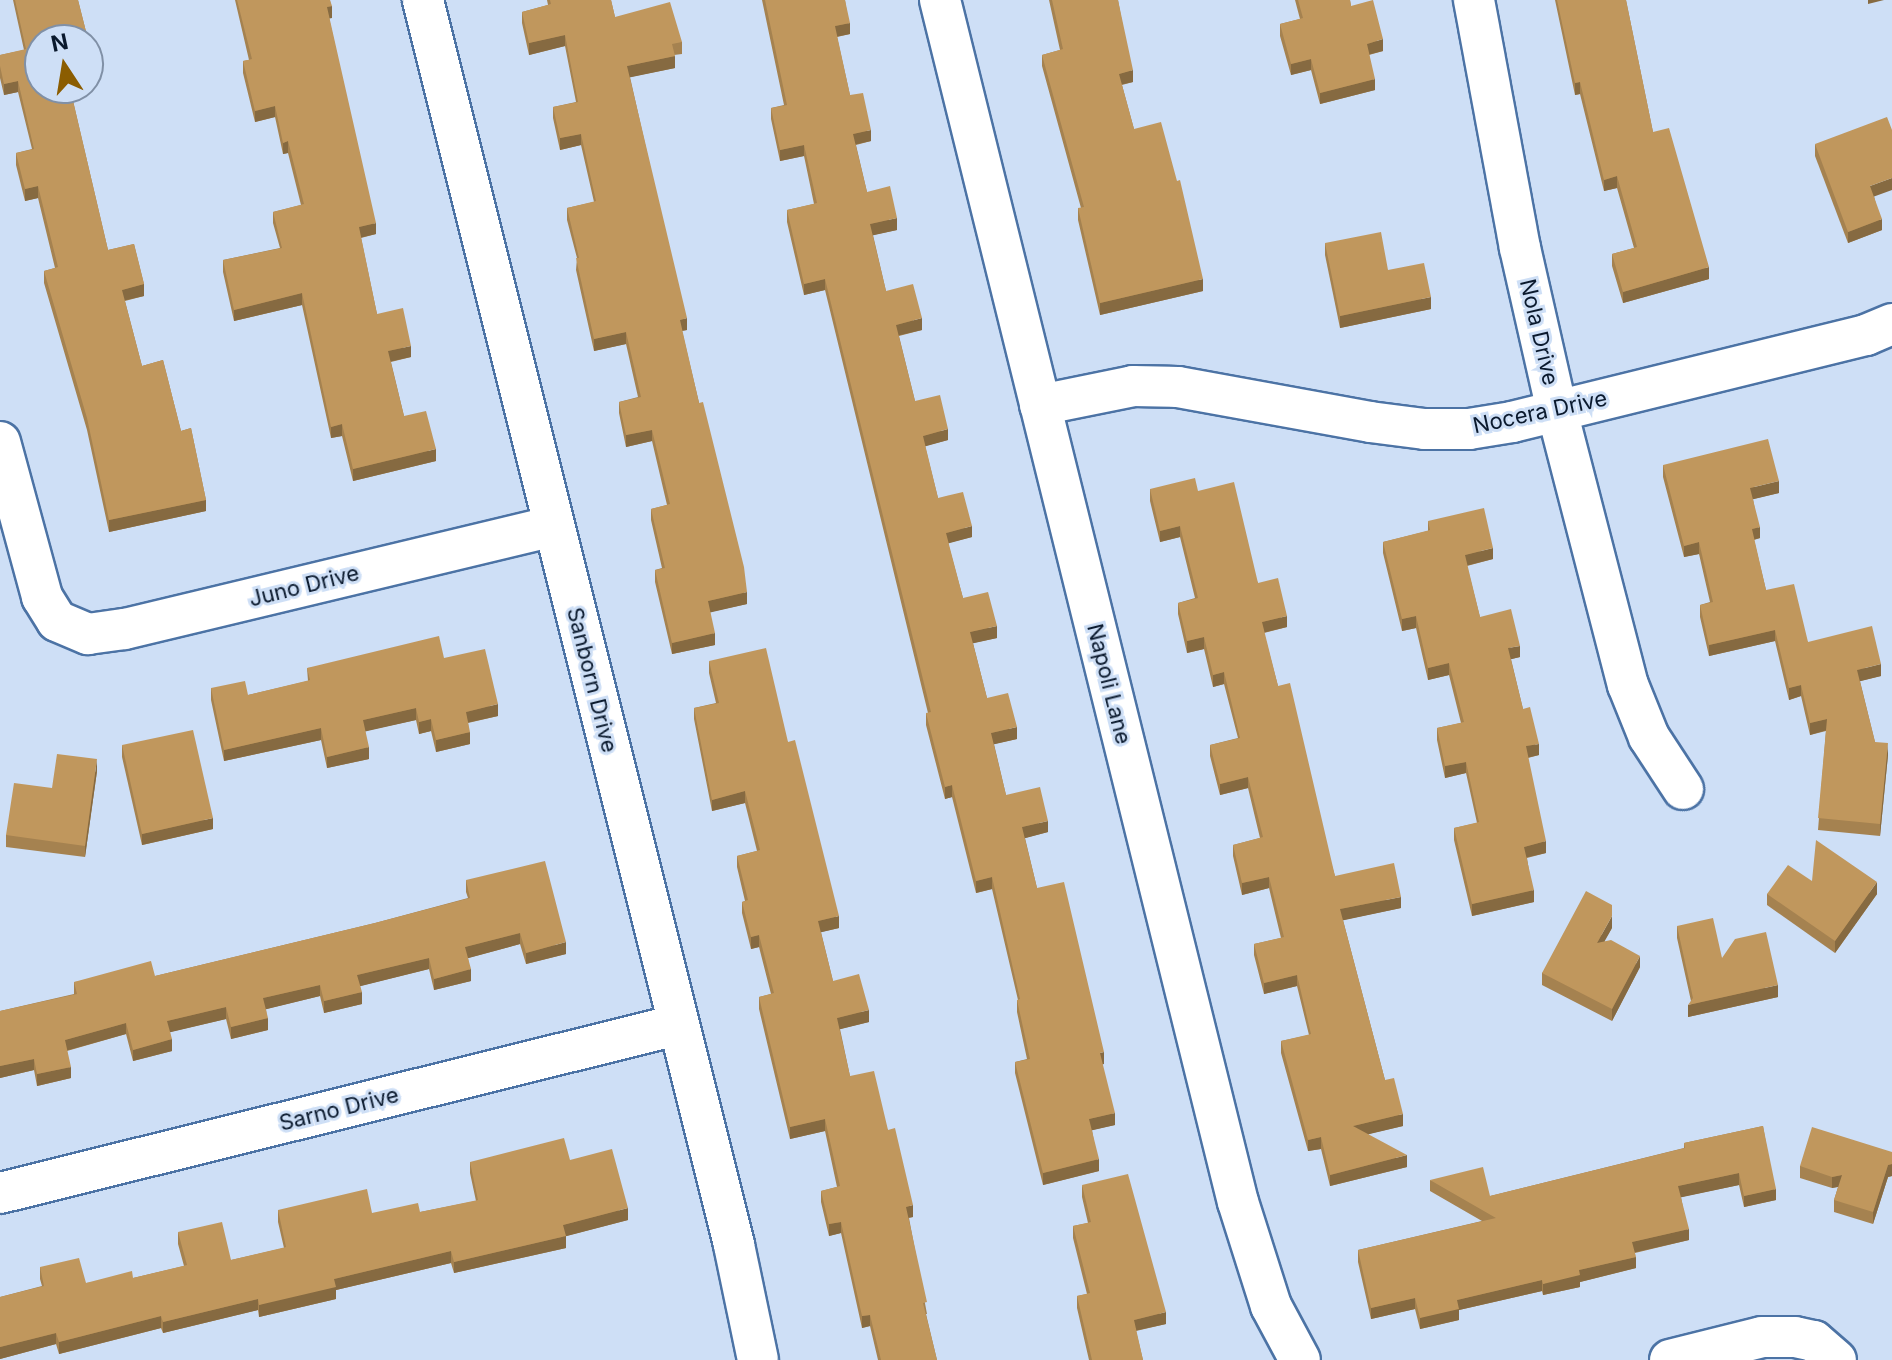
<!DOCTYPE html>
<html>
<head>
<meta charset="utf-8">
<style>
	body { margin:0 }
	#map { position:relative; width:1892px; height:1360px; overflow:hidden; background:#cedff6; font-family:Inter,sans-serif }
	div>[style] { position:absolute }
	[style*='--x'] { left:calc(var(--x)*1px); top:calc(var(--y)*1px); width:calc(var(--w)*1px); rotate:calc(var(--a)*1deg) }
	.roads { filter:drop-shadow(2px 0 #4c73a5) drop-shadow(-2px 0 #4c73a5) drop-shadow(0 2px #4c73a5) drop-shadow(0 -2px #4c73a5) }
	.minor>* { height:40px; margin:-20px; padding:0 20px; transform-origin:20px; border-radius:20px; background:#fff }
	.wall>* { inset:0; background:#a58250 }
	.shaded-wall>* { inset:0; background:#866a41 }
	.building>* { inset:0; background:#c0975d }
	span { translate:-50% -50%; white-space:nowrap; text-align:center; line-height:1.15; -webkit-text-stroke:6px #cedff6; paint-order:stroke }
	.street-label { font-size:22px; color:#0a192d }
	.north { position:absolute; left:24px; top:24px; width:80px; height:80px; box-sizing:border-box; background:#cedff6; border:2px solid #8090a6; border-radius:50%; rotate:348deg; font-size:22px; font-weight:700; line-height:32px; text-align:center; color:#0a192d }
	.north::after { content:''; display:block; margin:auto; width:28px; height:36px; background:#8b5d01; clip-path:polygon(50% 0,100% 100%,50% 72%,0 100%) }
</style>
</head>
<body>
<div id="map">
	<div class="roads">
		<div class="minor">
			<i style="--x:423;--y:0;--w:1283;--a:75.97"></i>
			<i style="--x:734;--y:1245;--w:117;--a:78.2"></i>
			<i style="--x:940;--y:0;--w:1238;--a:76.08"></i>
			<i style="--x:1238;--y:1202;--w:109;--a:72.4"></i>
			<i style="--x:1271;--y:1306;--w:61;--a:61.8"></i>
			<i style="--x:1474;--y:0;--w:252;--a:79.5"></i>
			<i style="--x:1520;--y:248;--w:167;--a:77.2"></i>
			<i style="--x:1557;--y:411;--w:283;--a:75.5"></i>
			<i style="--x:1628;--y:685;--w:56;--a:68"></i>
			<i style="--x:1649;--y:737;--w:62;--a:56.8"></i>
			<i style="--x:1040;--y:405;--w:95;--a:-11.5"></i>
			<i style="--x:1133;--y:386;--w:45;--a:1.3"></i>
			<i style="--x:1178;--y:387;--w:195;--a:10.3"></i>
			<i style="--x:1370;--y:422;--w:55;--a:7.3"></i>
			<i style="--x:1425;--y:429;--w:44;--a:0"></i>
			<i style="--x:1469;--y:429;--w:44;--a:-9.2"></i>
			<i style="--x:1512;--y:422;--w:365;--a:-13.8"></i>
			<i style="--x:1866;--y:335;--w:28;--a:-23"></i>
			<i style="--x:0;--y:442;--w:161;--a:74.8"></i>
			<i style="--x:42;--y:597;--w:28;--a:58"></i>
			<i style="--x:57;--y:621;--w:34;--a:23"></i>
			<i style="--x:88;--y:634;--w:37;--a:-8"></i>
			<i style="--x:125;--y:629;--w:440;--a:-13.5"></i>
			<i style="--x:0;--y:1193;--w:698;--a:-13.94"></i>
			<i style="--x:1670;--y:1360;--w:95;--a:-14"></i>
			<i style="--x:1762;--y:1337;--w:33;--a:0"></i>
			<i style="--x:1795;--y:1337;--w:19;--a:12"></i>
			<i style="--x:1814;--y:1341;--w:29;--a:41"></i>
		</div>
	</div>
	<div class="wall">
		<i style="clip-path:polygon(13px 0,78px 0,94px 63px,94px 75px,88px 76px,88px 40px,40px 40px,40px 88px,70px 88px,108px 250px,134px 244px,144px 284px,144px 296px,125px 301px,142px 366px,163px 360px,181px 431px,191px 428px,206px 500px,206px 511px,109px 532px,87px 430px,44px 283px,44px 271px,55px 268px,38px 198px,25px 201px,16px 165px,16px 153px,32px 149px,18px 92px,4px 95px,0 78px,0 55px,24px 50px)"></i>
		<i style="clip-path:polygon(235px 0,330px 0,332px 18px,329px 18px,376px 234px,361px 238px,377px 314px,411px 357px,391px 362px,404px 416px,436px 461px,353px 481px,342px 436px,331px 438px,302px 305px,234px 321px,223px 272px,223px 260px,280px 248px,273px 223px,273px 212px,301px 205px,288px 153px,283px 154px,275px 117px,255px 122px,243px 73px,243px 61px,249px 60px)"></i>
		<i style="clip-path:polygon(547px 0,611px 0,615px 17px,682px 42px,682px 54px,674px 55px,675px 68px,630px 77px,687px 330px,682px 331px,747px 604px,710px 612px,715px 645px,672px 654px,655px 582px,655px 570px,662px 568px,651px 520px,651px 509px,667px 505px,652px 441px,626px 447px,619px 413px,619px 402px,638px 397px,626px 344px,594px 351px,576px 270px,577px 258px,567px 220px,567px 208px,594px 202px,581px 145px,560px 150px,553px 118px,553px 107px,576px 102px,565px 46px,529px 55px,522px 23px,522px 12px,548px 5px)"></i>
		<i style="clip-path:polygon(762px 0,845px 0,850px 34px,837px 37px,850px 95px,871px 141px,856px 145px,867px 192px,897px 230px,873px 235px,886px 291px,922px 330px,899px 336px,915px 401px,948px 440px,925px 446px,938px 498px,972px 537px,948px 543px,963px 598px,997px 638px,973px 643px,987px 698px,1017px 739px,994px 744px,1006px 795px,1048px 832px,1025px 838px,1037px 888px,1104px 1064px,1102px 1064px,1115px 1125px,1092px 1130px,1099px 1171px,1043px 1185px,1015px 1073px,1015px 1062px,1027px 1059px,1017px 1012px,1017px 1000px,1018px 1000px,992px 889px,976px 893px,952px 797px,945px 799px,926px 725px,926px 713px,928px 713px,825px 290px,804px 295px,787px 222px,787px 210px,814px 204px,804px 156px,780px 161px,771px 119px,771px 108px,784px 105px)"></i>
		<i style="clip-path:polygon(1049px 0,1118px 0,1133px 82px,1122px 85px,1134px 129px,1203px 291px,1100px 315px,1078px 220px,1078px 208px,1081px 208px,1042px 66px,1042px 55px,1060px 50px)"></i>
		<i style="clip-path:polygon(1295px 0,1350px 0,1351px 6px,1383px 51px,1369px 55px,1375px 90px,1320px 104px,1311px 70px,1291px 75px,1280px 36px,1280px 24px,1300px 19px)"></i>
		<i style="clip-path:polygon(1555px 0,1626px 0,1653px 132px,1709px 279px,1623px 303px,1612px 266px,1612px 254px,1634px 248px,1617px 188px,1604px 191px,1580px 94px,1575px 95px)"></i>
		<i style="clip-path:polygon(1815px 144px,1874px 196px,1882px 230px,1848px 243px,1815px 156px)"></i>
		<i style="clip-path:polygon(1325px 243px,1388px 270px,1431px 309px,1340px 328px,1325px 255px)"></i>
		<i style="clip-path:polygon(1663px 465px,1779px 493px,1753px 499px,1760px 538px,1754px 540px,1766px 590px,1808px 642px,1881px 676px,1860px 681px,1875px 742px,1888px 755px,1880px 836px,1818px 830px,1826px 731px,1810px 735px,1801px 696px,1789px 700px,1775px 641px,1709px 656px,1700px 617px,1700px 605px,1710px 602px,1699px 554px,1684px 557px,1663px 477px)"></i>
		<i style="clip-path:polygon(1150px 489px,1198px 491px,1287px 627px,1264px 633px,1278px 686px,1335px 876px,1401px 908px,1343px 920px,1385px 1080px,1403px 1126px,1368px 1134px,1407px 1167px,1330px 1186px,1321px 1149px,1308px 1151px,1281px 1053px,1281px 1041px,1309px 1035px,1297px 986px,1264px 994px,1254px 955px,1254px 944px,1281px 938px,1269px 888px,1242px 895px,1233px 856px,1233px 845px,1260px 838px,1248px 788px,1220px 795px,1210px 756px,1210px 745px,1238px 738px,1224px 684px,1213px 687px,1204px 649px,1187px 653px,1178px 614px,1178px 603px,1195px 598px,1180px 537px,1160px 542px,1150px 501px)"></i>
		<i style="clip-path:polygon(1428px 521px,1493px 559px,1467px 566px,1480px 617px,1520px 657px,1511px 659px,1523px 709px,1539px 755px,1528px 758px,1546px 853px,1527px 858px,1534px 902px,1472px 916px,1454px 840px,1454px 828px,1477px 823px,1466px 773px,1445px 778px,1437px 740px,1437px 728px,1461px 723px,1449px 675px,1428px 680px,1416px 628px,1402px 631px,1383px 553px,1383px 542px,1428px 531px)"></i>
		<i style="clip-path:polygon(444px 658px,498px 716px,468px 723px,470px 744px,436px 752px,431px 731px,419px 734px,416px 720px,365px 731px,369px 759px,327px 768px,321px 740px,224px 761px,211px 700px,211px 688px,248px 695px,308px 681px,307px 668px)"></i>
		<i style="clip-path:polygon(709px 661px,788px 742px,839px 928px,821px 932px,833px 981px,869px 1022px,840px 1029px,850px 1076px,888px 1130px,913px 1217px,909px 1218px,927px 1314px,926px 1314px,937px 1360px,878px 1360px,870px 1326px,862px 1328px,841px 1233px,829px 1236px,821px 1202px,821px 1191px,837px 1187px,825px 1131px,790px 1139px,759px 1009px,759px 997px,771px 994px,759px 947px,751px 949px,742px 913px,742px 902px,745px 901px,737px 867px,737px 856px,757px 851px,745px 803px,712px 811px,694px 719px,694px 708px,716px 703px,709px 673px)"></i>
		<i style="clip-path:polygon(122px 745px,213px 829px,142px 845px,122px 757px)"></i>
		<i style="clip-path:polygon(97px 771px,85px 857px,6px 847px,6px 835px)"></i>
		<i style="clip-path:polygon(466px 880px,566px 954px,526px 964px,520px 944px,468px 958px,471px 981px,434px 990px,429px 969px,360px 986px,362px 1004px,324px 1013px,320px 996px,266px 1009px,268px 1030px,231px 1039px,226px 1019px,170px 1032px,172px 1051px,133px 1061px,126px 1034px,67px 1051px,71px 1078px,37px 1086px,34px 1070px,0 1078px,0 1011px,74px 994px,74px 982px,155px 976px,375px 923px,468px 898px,466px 892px)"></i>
		<i style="clip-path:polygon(1812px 881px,1877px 894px,1835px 953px,1767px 905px,1767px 894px)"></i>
		<i style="clip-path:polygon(1677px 926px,1722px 958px,1778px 997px,1688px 1017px,1691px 1001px,1677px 938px)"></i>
		<i style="clip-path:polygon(1612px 928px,1604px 941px,1640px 967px,1612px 1021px,1542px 985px,1542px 973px)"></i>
		<i style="clip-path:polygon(1763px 1126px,1776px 1200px,1744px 1207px,1739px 1185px,1681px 1197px,1689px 1240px,1635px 1253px,1636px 1268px,1580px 1282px,1580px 1287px,1543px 1295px,1542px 1291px,1459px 1310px,1459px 1320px,1420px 1329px,1415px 1309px,1371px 1319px,1358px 1262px,1358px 1250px,1482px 1221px,1430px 1191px,1430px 1180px,1490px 1196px,1684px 1148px,1684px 1143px)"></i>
		<i style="clip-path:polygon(1892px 1152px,1892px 1176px,1888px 1177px,1873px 1224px,1834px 1212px,1834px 1200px,1838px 1187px,1832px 1188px,1800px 1178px,1800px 1166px)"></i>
		<i style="clip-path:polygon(570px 1160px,628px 1220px,566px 1236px,566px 1248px,454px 1273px,451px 1263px,336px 1290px,336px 1299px,259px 1317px,258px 1310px,163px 1333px,161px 1328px,59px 1354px,56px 1344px,0 1359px,0 1297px,42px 1286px,40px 1279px,40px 1267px,86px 1283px,133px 1278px,184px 1266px,178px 1244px,178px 1232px,231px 1260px,284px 1248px,278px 1222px,278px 1210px,372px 1213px,420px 1212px,476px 1201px,470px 1173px,470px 1162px)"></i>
		<i style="clip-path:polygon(1082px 1185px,1166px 1324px,1136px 1331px,1143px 1360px,1089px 1360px,1077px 1308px,1077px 1296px,1087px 1294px,1073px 1238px,1073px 1226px,1088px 1223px,1082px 1197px)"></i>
	</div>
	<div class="shaded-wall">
		<i style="clip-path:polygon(1868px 0,1884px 0,1868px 4px)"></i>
		<i style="clip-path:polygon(332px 6px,332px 18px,327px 19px,327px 7px)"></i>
		<i style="clip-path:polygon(850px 23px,850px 34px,835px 37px,835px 26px)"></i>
		<i style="clip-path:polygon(565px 35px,565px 46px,529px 55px,529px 43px)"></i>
		<i style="clip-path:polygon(1383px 39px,1383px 51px,1367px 55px,1367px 44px)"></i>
		<i style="clip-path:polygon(675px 56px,675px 68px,627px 78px,627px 66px)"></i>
		<i style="clip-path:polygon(1311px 59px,1311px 70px,1291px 75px,1291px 64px)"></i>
		<i style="clip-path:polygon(94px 63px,94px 75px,88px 76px,88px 65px)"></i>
		<i style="clip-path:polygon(1133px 70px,1133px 82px,1119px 85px,1119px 74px)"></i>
		<i style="clip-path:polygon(1375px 79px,1375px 90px,1320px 104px,1320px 93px)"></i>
		<i style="clip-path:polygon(18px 81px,18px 92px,4px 95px,4px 84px)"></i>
		<i style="clip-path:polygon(1580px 82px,1580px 94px,1575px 95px,1575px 83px)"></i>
		<i style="clip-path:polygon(275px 106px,275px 117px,255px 122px,255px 111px)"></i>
		<i style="clip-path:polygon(871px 130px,871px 141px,853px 145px,853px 134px)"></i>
		<i style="clip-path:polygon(581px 134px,581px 145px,560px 150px,560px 138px)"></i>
		<i style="clip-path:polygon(288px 141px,288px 153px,283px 154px,283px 143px)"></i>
		<i style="clip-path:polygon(804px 145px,804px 156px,780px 161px,780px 150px)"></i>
		<i style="clip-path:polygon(1617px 176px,1617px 188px,1604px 191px,1604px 180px)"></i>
		<i style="clip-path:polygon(1892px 178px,1892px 190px,1870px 198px,1870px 186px)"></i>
		<i style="clip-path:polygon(38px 186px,38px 198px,25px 201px,25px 189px)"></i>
		<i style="clip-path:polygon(897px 218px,897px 230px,870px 236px,870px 224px)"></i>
		<i style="clip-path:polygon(1882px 219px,1882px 230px,1848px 243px,1848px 232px)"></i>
		<i style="clip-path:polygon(376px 223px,376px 234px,359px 238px,359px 227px)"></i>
		<i style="clip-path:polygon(1709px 267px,1709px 279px,1623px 303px,1623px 292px)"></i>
		<i style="clip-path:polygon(825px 279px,825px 290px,804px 295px,804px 284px)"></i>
		<i style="clip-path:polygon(1203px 279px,1203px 291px,1100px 315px,1100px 303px)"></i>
		<i style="clip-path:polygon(144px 284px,144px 296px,122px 301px,122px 290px)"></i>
		<i style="clip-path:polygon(302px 293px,302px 305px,234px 321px,234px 310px)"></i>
		<i style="clip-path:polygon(1431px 297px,1431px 309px,1340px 328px,1340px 316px)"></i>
		<i style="clip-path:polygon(687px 318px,687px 330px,680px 331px,680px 320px)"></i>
		<i style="clip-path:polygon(922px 318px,922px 330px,896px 336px,896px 325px)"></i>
		<i style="clip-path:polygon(626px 332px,626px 344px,594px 351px,594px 339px)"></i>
		<i style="clip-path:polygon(411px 346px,411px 357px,388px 362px,388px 351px)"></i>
		<i style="clip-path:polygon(342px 424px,342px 436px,331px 438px,331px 427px)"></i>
		<i style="clip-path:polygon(948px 429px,948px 440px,923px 447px,923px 436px)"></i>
		<i style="clip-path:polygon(652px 430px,652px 441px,626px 447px,626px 435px)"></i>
		<i style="clip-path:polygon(436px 449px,436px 461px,353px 481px,353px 469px)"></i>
		<i style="clip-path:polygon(1779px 481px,1779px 493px,1750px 500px,1750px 488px)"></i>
		<i style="clip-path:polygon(206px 500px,206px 511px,109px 532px,109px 520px)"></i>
		<i style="clip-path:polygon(972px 526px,972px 537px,946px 544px,946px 533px)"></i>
		<i style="clip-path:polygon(1180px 526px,1180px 537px,1160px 542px,1160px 531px)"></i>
		<i style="clip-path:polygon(1760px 527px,1760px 538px,1752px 540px,1752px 529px)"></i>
		<i style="clip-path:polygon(1699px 542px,1699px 554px,1684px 557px,1684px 546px)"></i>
		<i style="clip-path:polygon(1493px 548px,1493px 559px,1465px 566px,1465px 555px)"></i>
		<i style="clip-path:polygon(747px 592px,747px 604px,708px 613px,708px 601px)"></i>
		<i style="clip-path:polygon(1287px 616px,1287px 627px,1262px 633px,1262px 622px)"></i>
		<i style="clip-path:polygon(1416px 616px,1416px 628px,1402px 631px,1402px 619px)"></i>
		<i style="clip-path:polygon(997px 626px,997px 638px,970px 644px,970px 632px)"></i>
		<i style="clip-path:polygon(1775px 630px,1775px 641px,1709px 656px,1709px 645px)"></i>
		<i style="clip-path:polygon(715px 633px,715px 645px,672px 654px,672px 643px)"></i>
		<i style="clip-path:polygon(1204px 637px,1204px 649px,1187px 653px,1187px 641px)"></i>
		<i style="clip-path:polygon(1520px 646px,1520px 657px,1508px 660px,1508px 648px)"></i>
		<i style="clip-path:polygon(1449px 663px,1449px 675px,1428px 680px,1428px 668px)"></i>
		<i style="clip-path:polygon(1881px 664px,1881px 676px,1857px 682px,1857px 670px)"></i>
		<i style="clip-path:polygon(1224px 672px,1224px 684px,1213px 687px,1213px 675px)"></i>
		<i style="clip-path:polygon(1801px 685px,1801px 696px,1789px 700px,1789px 688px)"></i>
		<i style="clip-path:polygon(498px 704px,498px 716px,466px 723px,466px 712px)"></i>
		<i style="clip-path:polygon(416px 708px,416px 720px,363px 732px,363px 720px)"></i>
		<i style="clip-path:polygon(431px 719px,431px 731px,419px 734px,419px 722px)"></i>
		<i style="clip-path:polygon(1827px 719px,1827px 730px,1810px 735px,1810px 723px)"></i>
		<i style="clip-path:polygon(1017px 727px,1017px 739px,991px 745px,991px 733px)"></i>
		<i style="clip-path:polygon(321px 728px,321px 740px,224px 761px,224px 750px)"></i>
		<i style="clip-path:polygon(470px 732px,470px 744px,436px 752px,436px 740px)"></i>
		<i style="clip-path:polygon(1888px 743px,1888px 755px,1880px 836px,1880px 824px)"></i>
		<i style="clip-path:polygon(1539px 744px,1539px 755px,1526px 758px,1526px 746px)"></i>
		<i style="clip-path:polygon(369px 747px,369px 759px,327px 768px,327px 757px)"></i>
		<i style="clip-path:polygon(97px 759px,97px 771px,85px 857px,85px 846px)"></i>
		<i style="clip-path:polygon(1466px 762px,1466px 773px,1445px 778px,1445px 766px)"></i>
		<i style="clip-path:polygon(1248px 777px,1248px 788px,1220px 795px,1220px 784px)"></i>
		<i style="clip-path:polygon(952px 785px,952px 797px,945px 799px,945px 787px)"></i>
		<i style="clip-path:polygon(745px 791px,745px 803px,712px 811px,712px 800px)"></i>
		<i style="clip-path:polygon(213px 818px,213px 829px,142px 845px,142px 834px)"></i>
		<i style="clip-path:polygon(1048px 821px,1048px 832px,1022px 839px,1022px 827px)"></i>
		<i style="clip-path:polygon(1546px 841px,1546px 853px,1524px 858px,1524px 847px)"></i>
		<i style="clip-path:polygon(992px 877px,992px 889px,976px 893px,976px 881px)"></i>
		<i style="clip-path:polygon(1269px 877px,1269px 888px,1242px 895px,1242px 883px)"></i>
		<i style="clip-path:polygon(1877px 882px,1877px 894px,1835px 953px,1835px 941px)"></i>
		<i style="clip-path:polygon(1534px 890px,1534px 902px,1472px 916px,1472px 904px)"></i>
		<i style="clip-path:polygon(1401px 897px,1401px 908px,1340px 921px,1340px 909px)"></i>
		<i style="clip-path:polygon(839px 916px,839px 928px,818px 933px,818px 921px)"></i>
		<i style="clip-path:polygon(1612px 916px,1612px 928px,1597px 955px,1597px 943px)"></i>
		<i style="clip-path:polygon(520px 933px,520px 944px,465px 959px,465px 947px)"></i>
		<i style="clip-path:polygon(759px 935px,759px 947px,751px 949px,751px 937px)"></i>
		<i style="clip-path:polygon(566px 942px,566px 954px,526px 964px,526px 953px)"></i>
		<i style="clip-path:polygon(1640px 956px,1640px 967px,1612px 1021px,1612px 1009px)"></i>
		<i style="clip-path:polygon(429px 958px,429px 969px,357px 987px,357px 975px)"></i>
		<i style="clip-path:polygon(471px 969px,471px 981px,434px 990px,434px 979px)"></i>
		<i style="clip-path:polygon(1297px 975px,1297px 986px,1264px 994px,1264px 983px)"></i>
		<i style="clip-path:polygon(320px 985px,320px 996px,263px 1010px,263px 998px)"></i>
		<i style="clip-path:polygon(1778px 985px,1778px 997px,1688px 1017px,1688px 1005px)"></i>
		<i style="clip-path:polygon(362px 992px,362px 1004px,324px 1013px,324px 1001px)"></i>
		<i style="clip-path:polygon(226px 1007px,226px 1019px,167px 1033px,167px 1021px)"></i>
		<i style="clip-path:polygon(869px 1010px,869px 1022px,837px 1030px,837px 1018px)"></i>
		<i style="clip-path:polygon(268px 1018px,268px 1030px,231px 1039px,231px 1027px)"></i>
		<i style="clip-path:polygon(126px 1023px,126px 1034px,65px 1051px,65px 1040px)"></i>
		<i style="clip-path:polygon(172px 1039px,172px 1051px,133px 1061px,133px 1050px)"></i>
		<i style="clip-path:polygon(1104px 1052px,1104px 1064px,1100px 1065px,1100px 1053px)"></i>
		<i style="clip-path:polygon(34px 1059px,34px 1070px,0 1078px,0 1066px)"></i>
		<i style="clip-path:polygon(71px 1067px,71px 1078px,37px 1086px,37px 1074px)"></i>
		<i style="clip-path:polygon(1115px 1113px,1115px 1125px,1089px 1131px,1089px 1119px)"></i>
		<i style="clip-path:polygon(1403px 1114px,1403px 1126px,1353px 1138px,1353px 1126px)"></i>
		<i style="clip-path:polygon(825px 1119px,825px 1131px,790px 1139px,790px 1127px)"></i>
		<i style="clip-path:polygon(1321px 1137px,1321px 1149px,1308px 1151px,1308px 1140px)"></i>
		<i style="clip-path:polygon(1407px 1155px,1407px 1167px,1330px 1186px,1330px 1175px)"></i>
		<i style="clip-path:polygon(1099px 1159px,1099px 1171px,1043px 1185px,1043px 1173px)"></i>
		<i style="clip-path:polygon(1892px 1164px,1892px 1176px,1888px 1177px,1873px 1224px,1873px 1212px,1888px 1165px)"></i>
		<i style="clip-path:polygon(1739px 1173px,1739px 1185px,1678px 1198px,1678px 1186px)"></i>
		<i style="clip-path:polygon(1842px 1175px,1842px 1186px,1832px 1188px,1832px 1177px)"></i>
		<i style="clip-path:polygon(1776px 1189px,1776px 1200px,1744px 1207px,1744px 1196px)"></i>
		<i style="clip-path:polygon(913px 1205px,913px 1217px,906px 1218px,906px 1207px)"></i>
		<i style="clip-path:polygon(628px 1208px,628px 1220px,563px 1237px,563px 1225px)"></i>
		<i style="clip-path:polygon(841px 1222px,841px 1233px,829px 1236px,829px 1224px)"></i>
		<i style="clip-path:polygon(1689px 1229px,1689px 1240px,1632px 1253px,1632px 1242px)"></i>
		<i style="clip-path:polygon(566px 1236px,566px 1248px,454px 1273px,454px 1262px)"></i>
		<i style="clip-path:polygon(451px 1251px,451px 1263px,336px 1290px,336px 1299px,259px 1317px,259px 1305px,334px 1279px)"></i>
		<i style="clip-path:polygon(1636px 1257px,1636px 1268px,1580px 1282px,1580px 1287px,1543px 1295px,1543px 1284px,1579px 1270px)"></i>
		<i style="clip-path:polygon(1542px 1280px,1542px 1291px,1459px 1310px,1459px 1320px,1420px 1329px,1420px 1318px,1457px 1300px)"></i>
		<i style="clip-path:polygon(1415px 1298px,1415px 1309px,1371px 1319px,1371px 1308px)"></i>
		<i style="clip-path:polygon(258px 1299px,258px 1310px,163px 1333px,163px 1322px)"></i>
		<i style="clip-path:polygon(1166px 1312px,1166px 1324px,1134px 1331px,1134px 1320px)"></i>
		<i style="clip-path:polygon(870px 1315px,870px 1326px,862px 1328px,862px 1316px)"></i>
		<i style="clip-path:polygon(161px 1316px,161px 1328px,59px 1354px,59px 1342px)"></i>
		<i style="clip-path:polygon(56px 1333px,56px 1344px,0 1359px,0 1347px)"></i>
	</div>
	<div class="building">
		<i style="clip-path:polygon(15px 0,78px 0,94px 63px,88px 65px,88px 40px,40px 40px,40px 88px,70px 88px,108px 250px,134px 244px,144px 284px,122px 290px,142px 366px,163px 360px,181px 431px,191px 428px,206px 500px,109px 520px,87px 418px,44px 271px,58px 267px,38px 186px,25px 189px,16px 153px,34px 149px,18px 81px,4px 84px,0 66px,0 55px,26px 49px)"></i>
		<i style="clip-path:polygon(237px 0,330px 0,332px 6px,327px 7px,376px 223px,359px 227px,377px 314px,403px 308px,411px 346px,388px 351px,404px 416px,426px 411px,436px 449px,353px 469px,342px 424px,331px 427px,302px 293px,234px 310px,223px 260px,282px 248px,273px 212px,304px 204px,288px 141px,283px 143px,275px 106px,255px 111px,243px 61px,252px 59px)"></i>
		<i style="clip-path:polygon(550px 0,611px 0,615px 17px,670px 2px,682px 42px,672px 44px,675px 56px,627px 66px,687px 318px,680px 320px,699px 403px,703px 402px,744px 567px,747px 592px,708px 601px,715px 633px,672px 643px,655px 570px,665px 568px,651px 509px,670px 504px,652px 430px,626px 435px,619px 402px,641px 397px,626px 332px,594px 339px,576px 258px,579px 258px,567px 208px,596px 201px,581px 134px,560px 138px,553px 107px,578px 102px,565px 35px,529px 43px,522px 12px,551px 4px)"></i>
		<i style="clip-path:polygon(765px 0,845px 0,850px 23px,835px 26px,850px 95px,863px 93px,871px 130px,853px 134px,867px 192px,890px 186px,897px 218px,870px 224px,886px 291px,913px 284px,922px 318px,896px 325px,915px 401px,940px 395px,948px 429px,923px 436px,938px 498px,963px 492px,972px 526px,946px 533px,963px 598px,988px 592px,997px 626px,970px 632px,987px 698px,1008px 693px,1017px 727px,991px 733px,1006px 795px,1040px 787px,1048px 821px,1022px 827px,1037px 888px,1064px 882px,1104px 1052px,1100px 1053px,1115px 1113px,1089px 1119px,1099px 1159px,1043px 1173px,1015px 1062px,1030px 1059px,1017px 1000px,1020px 999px,992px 877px,976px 881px,952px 785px,945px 787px,926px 713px,931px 712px,825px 279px,804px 284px,787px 210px,817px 203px,804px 145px,780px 150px,771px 108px,787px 105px)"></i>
		<i style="clip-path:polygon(1052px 0,1118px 0,1133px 70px,1119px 74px,1134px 129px,1161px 122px,1177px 181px,1180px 180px,1203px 279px,1100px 303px,1078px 208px,1084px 207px,1042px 55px,1063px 49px)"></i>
		<i style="clip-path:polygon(1298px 0,1350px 0,1351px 6px,1373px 0,1383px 39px,1367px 44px,1375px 79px,1320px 93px,1311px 59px,1291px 64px,1280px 24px,1303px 18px)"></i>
		<i style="clip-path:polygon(1557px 0,1626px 0,1653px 132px,1669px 128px,1709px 267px,1623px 292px,1612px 254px,1637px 247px,1617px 176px,1604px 180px,1580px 82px,1575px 83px)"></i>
		<i style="clip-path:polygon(1887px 117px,1892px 130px,1892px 178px,1870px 186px,1882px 219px,1848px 232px,1815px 144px)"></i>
		<i style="clip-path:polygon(1381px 232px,1388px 270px,1424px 263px,1431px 297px,1340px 316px,1325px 243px)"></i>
		<i style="clip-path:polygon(1768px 439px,1779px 481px,1750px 488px,1760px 527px,1752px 529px,1766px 590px,1794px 584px,1808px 642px,1872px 626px,1881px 664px,1857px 670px,1875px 742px,1888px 743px,1880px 824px,1818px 818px,1827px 719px,1810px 723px,1801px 685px,1789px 688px,1775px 630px,1709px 645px,1700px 605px,1713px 602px,1699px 542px,1684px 546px,1663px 465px)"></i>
		<i style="clip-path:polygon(1195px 478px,1198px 491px,1234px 482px,1258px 583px,1278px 578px,1287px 616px,1262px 622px,1278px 686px,1290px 683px,1335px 876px,1394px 863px,1401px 897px,1340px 909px,1385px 1080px,1394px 1078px,1403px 1114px,1353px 1126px,1407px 1155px,1330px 1175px,1321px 1137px,1308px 1140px,1281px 1041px,1311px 1034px,1297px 975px,1264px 983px,1254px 944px,1284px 937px,1269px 877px,1242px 883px,1233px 845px,1263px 837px,1248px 777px,1220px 784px,1210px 745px,1240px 738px,1224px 672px,1213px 675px,1204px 637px,1187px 641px,1178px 603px,1198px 598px,1180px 526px,1160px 531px,1150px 489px)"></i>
		<i style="clip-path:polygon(1484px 508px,1493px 548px,1465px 555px,1480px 617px,1511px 609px,1520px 646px,1508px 648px,1523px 709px,1530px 707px,1539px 744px,1526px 746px,1546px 841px,1524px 847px,1534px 890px,1472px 904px,1454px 828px,1479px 822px,1466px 762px,1445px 766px,1437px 728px,1464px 722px,1449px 663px,1428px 668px,1416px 616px,1402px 619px,1383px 542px,1430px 530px,1428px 521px)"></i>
		<i style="clip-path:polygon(439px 636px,444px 658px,485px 649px,498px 704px,466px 712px,470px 732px,436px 740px,431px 719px,419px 722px,416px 708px,363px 720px,369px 747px,327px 757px,321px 728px,224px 750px,211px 688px,245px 681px,248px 695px,310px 680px,307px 668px)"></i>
		<i style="clip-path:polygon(766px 648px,788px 742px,795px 740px,839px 916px,818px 921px,833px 981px,859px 974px,869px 1010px,837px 1018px,850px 1076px,874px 1071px,888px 1130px,895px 1128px,913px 1205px,906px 1207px,927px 1302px,923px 1303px,937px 1360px,881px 1360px,870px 1315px,862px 1316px,841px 1222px,829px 1224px,821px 1191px,840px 1186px,825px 1119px,790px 1127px,759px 997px,774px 993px,759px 935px,751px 937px,742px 902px,748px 900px,737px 856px,760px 850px,745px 791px,712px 800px,694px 708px,719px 703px,709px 661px)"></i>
		<i style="clip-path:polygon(193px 730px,213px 818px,142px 834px,122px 745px)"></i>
		<i style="clip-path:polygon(57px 754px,97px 759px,85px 846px,6px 835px,14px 783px,52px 788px)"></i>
		<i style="clip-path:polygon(1816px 840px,1877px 882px,1835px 941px,1767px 894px,1788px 865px,1812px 881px)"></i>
		<i style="clip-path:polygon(545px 861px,566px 942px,526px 953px,520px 933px,465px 947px,471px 969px,434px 979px,429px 958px,357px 975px,362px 992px,324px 1001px,320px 985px,263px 998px,268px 1018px,231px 1027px,226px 1007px,167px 1021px,172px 1039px,133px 1050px,126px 1023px,65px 1040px,71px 1067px,37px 1074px,34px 1059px,0 1066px,0 1011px,77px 994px,74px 982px,151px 961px,155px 976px,375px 923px,470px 898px,466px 880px)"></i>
		<i style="clip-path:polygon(1586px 891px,1612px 905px,1612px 916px,1597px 943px,1611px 940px,1640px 956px,1612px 1009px,1542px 973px)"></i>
		<i style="clip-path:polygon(1713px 918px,1722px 958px,1735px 939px,1766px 932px,1778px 985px,1688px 1005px,1693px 998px,1677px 926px)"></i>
		<i style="clip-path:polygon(1763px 1126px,1776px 1189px,1744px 1196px,1739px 1173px,1678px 1186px,1689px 1229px,1632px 1242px,1636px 1257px,1579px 1270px,1580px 1275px,1543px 1284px,1542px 1280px,1457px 1300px,1459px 1309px,1420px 1318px,1415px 1298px,1371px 1308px,1358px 1250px,1496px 1218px,1430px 1180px,1483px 1167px,1490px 1196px,1685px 1148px,1684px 1143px)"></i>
		<i style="clip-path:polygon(1812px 1127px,1892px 1152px,1892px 1164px,1888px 1165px,1873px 1212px,1834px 1200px,1842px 1175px,1832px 1177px,1800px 1166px)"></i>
		<i style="clip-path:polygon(564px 1138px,570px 1160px,612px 1149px,628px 1208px,563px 1225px,566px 1236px,454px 1262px,451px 1251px,334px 1279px,336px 1287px,259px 1305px,258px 1299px,163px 1322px,161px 1316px,59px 1342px,56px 1333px,0 1347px,0 1297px,44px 1286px,40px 1267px,79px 1258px,86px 1283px,132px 1271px,133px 1278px,187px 1265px,178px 1232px,222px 1222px,231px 1260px,286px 1247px,278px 1210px,367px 1189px,372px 1213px,418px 1203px,420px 1212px,478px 1200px,470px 1162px)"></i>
		<i style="clip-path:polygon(1128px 1174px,1166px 1312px,1134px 1320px,1143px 1360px,1092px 1360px,1077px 1296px,1090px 1293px,1073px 1226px,1091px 1222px,1082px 1185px)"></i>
	</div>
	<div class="street-label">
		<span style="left:1539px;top:332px;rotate:77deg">Nola Drive</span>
		<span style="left:1540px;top:412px;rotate:-12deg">Nocera Drive</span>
		<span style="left:304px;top:586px;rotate:-14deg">Juno Drive</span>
		<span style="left:592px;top:680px;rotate:76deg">Sanborn Drive</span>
		<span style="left:1109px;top:684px;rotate:76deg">Napoli Lane</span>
		<span style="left:339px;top:1109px;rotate:-14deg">Sarno Drive</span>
	</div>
	<div class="north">N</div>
</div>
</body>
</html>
